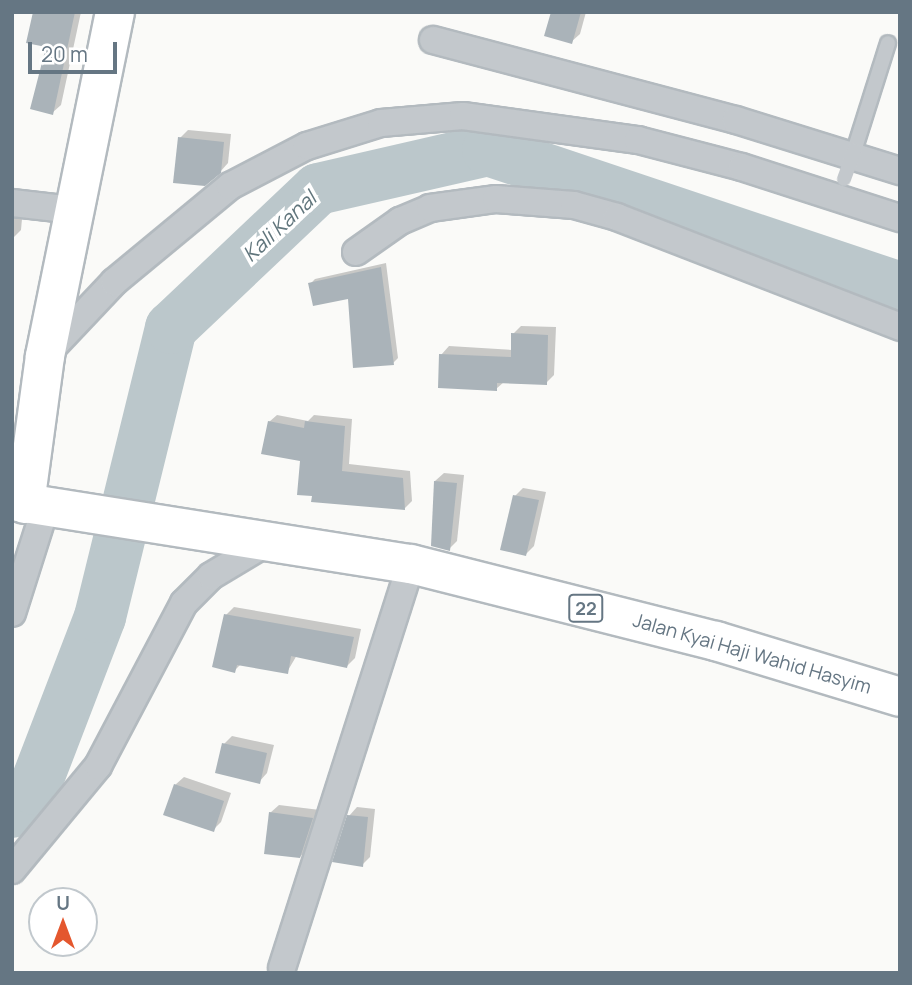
<!DOCTYPE html>
<html>
<head>
<meta charset="utf-8">
<style>
	body { margin:0 }
	#map { position:relative; width:912px; height:985px; overflow:hidden; background:#fafaf8; font-family:Manrope,sans-serif }
	div>[style] { position:absolute }
	[style*='--x'] { left:calc(var(--x)*1px); top:calc(var(--y)*1px); width:calc(var(--w)*1px); rotate:calc(var(--a)*1deg) }
	.shadow>* { inset:0; background:#0003 }
	.river>* { height:52px; margin:-26px; padding:0 26px; transform-origin:26px; border-radius:26px; background:#bbc7cb }
	.building>* { inset:0; background:#aab3b9 }
	.roads { filter:drop-shadow(2px 0 #b3babf) drop-shadow(-2px 0 #b3babf) drop-shadow(0 2px #b3babf) drop-shadow(0 -2px #b3babf) }
	.service>* { height:14px; margin:-7px; padding:0 7px; transform-origin:7px; border-radius:7px; background:#c3c8cc }
	.minor>* { height:26px; margin:-13px; padding:0 13px; transform-origin:13px; border-radius:13px; background:#c3c8cc }
	.secondary>* { height:38px; margin:-19px; padding:0 19px; transform-origin:19px; border-radius:19px; background:#fff }
	.trunk>* { height:38px; margin:-19px; padding:0 19px; transform-origin:19px; border-radius:19px; background:#fff }
	.service-bridge>* { height:14px; margin:-7px; padding:0 7px; transform-origin:7px; border-radius:7px; background:#c3c8cc }
	span { translate:-50% -50%; white-space:nowrap; text-align:center; line-height:1.15; -webkit-text-stroke:7px #fff; paint-order:stroke }
	.shield-label span { padding:2px 5px; background:#fff; border:2px solid; border-radius:5px; -webkit-text-stroke-width:0 }
	.shield-label { font-size:18px; color:#657683; font-weight:700 }
	.street-label { font-size:19px; color:#657683 }
	.water-label { font-size:21px; color:#60757c; font-style:italic }
	.frame { position:absolute; inset:0; border:14px solid #657683; pointer-events:none }
	.north { position:absolute; left:28px; top:887px; width:70px; height:70px; box-sizing:border-box; background:#fff; border:2px solid #c1c8cd; border-radius:50%; rotate:0deg; font-size:19px; font-weight:700; line-height:28px; text-align:center; color:#657683 }
	.north::after { content:''; display:block; margin:auto; width:24px; height:32px; background:#e4572e; clip-path:polygon(50% 0,100% 100%,50% 72%,0 100%) }
	.scale { position:absolute; left:28px; top:42px; width:89px; height:32px; box-sizing:border-box; border:4px solid #657683; border-top:0; padding-left:9px; font-size:21px; line-height:24px; white-space:nowrap; color:#657683; -webkit-text-stroke:5px #fff; paint-order:stroke }
</style>
</head>
<body>
<div id="map">
	<div class="shadow">
		<i style="clip-path:polygon(34px 12px,81px 12px,61px 105px,52px 113px,48px 46px)"></i>
		<i style="clip-path:polygon(553px 12px,586px 12px,580px 34px,571px 42px)"></i>
		<i style="clip-path:polygon(188px 130px,231px 134px,228px 163px,220px 172px,180px 138px)"></i>
		<i style="clip-path:polygon(12px 206px,23px 207px,21px 230px,12px 239px)"></i>
		<i style="clip-path:polygon(386px 263px,398px 358px,393px 363px,350px 297px,310px 284px,315px 279px)"></i>
		<i style="clip-path:polygon(521px 326px,556px 327px,554px 375px,546px 383px,504px 382px,496px 389px,441px 355px,449px 346px,513px 350px,513px 334px)"></i>
		<i style="clip-path:polygon(277px 415px,308px 421px,314px 415px,352px 419px,349px 464px,410px 471px,412px 501px,404px 509px,314px 495px,302px 460px,269px 422px)"></i>
		<i style="clip-path:polygon(444px 473px,464px 475px,457px 541px,449px 549px,435px 481px)"></i>
		<i style="clip-path:polygon(523px 488px,546px 492px,534px 546px,526px 554px,515px 496px)"></i>
		<i style="clip-path:polygon(234px 607px,361px 629px,355px 658px,347px 666px,297px 655px,287px 672px,241px 664px,234px 671px,226px 615px)"></i>
		<i style="clip-path:polygon(232px 736px,274px 745px,267px 773px,259px 782px,224px 744px)"></i>
		<i style="clip-path:polygon(184px 777px,231px 793px,221px 822px,213px 830px,175px 785px)"></i>
		<i style="clip-path:polygon(279px 805px,320px 810px,308px 848px,300px 857px,270px 813px)"></i>
		<i style="clip-path:polygon(357px 807px,375px 809px,370px 857px,362px 865px,349px 816px)"></i>
	</div>
	<div class="river">
		<i style="--x:12;--y:812;--w:32;--a:-46"></i>
		<i style="--x:34;--y:789;--w:184;--a:-69"></i>
		<i style="--x:100;--y:617;--w:298;--a:-76.2"></i>
		<i style="--x:171;--y:328;--w:202;--a:-43.4"></i>
		<i style="--x:318;--y:189;--w:174;--a:-12.9"></i>
		<i style="--x:488;--y:150;--w:434;--a:18.5"></i>
	</div>
	<div class="building">
		<i style="clip-path:polygon(33px 12px,75px 12px,53px 115px,30px 109px,46px 47px,26px 43px)"></i>
		<i style="clip-path:polygon(551px 12px,581px 12px,572px 44px,544px 36px)"></i>
		<i style="clip-path:polygon(178px 137px,224px 142px,221px 173px,205px 186px,173px 183px)"></i>
		<i style="clip-path:polygon(381px 267px,394px 365px,353px 368px,348px 299px,313px 306px,308px 283px)"></i>
		<i style="clip-path:polygon(511px 333px,548px 335px,547px 385px,497px 383px,497px 391px,438px 388px,439px 354px,511px 357px)"></i>
		<i style="clip-path:polygon(268px 421px,304px 428px,305px 421px,345px 426px,342px 471px,403px 478px,405px 510px,311px 502px,312px 496px,297px 495px,300px 461px,261px 454px)"></i>
		<i style="clip-path:polygon(434px 481px,457px 483px,450px 551px,431px 546px)"></i>
		<i style="clip-path:polygon(513px 495px,539px 500px,526px 556px,500px 550px)"></i>
		<i style="clip-path:polygon(224px 614px,354px 637px,347px 668px,291px 656px,288px 674px,237px 665px,235px 673px,212px 667px)"></i>
		<i style="clip-path:polygon(222px 743px,267px 753px,260px 784px,215px 773px)"></i>
		<i style="clip-path:polygon(174px 784px,224px 801px,214px 832px,163px 815px)"></i>
		<i style="clip-path:polygon(269px 812px,313px 818px,300px 858px,264px 854px)"></i>
		<i style="clip-path:polygon(347px 815px,368px 817px,363px 867px,332px 862px)"></i>
	</div>
	<div class="roads">
		<div class="service">
			<i style="--x:854;--y:151;--w:113;--a:-72.5"></i>
		</div>
		<div class="minor">
			<i style="--x:433;--y:40;--w:313;--a:14.8"></i>
			<i style="--x:736;--y:120;--w:172;--a:17.3"></i>
			<i style="--x:12;--y:203;--w:61;--a:6.5"></i>
			<i style="--x:356;--y:252;--w:54;--a:-35.2"></i>
			<i style="--x:400;--y:221;--w:33;--a:-23"></i>
			<i style="--x:430;--y:208;--w:67;--a:-7.8"></i>
			<i style="--x:496;--y:199;--w:78;--a:4.4"></i>
			<i style="--x:574;--y:205;--w:45;--a:15.6"></i>
			<i style="--x:617;--y:217;--w:304;--a:21.2"></i>
			<i style="--x:46;--y:354;--w:99;--a:-46.6"></i>
			<i style="--x:114;--y:282;--w:151;--a:-39.6"></i>
			<i style="--x:230;--y:186;--w:87;--a:-27.5"></i>
			<i style="--x:307;--y:146;--w:77;--a:-17.3"></i>
			<i style="--x:381;--y:123;--w:82;--a:-4.9"></i>
			<i style="--x:463;--y:116;--w:177;--a:7.8"></i>
			<i style="--x:638;--y:140;--w:107;--a:14.6"></i>
			<i style="--x:742;--y:167;--w:166;--a:17.9"></i>
			<i style="--x:12;--y:613;--w:109;--a:-72.4"></i>
			<i style="--x:12;--y:870;--w:135;--a:-50.4"></i>
			<i style="--x:98;--y:766;--w:184;--a:-62.2"></i>
			<i style="--x:184;--y:603;--w:38;--a:-45"></i>
			<i style="--x:211;--y:576;--w:64;--a:-31"></i>
			<i style="--x:282;--y:968;--w:424;--a:-72.3"></i>
		</div>
		<div class="secondary">
			<i style="--x:25;--y:504;--w:149;--a:-82.3"></i>
			<i style="--x:45;--y:356;--w:351;--a:-78.5"></i>
		</div>
		<div class="trunk">
			<i style="--x:12;--y:501;--w:404;--a:9"></i>
			<i style="--x:411;--y:564;--w:315;--a:14.2"></i>
			<i style="--x:716;--y:641;--w:192;--a:16.9"></i>
		</div>
	</div>
	<div class="service-bridge">
		<i style="--x:844;--y:179;--w:30;--a:-70"></i>
	</div>
	<div class="shield-label">
		<span style="left:586px;top:608px">22</span>
	</div>
	<div class="street-label">
		<span style="left:752px;top:654px;rotate:16deg">Jalan Kyai Haji Wahid Hasyim</span>
	</div>
	<div class="water-label">
		<span style="left:279px;top:226px;rotate:-43deg">Kali Kanal</span>
	</div>
	<div class="frame"></div>
	<div class="north">U</div>
	<div class="scale">20 m</div>
</div>
</body>
</html>
